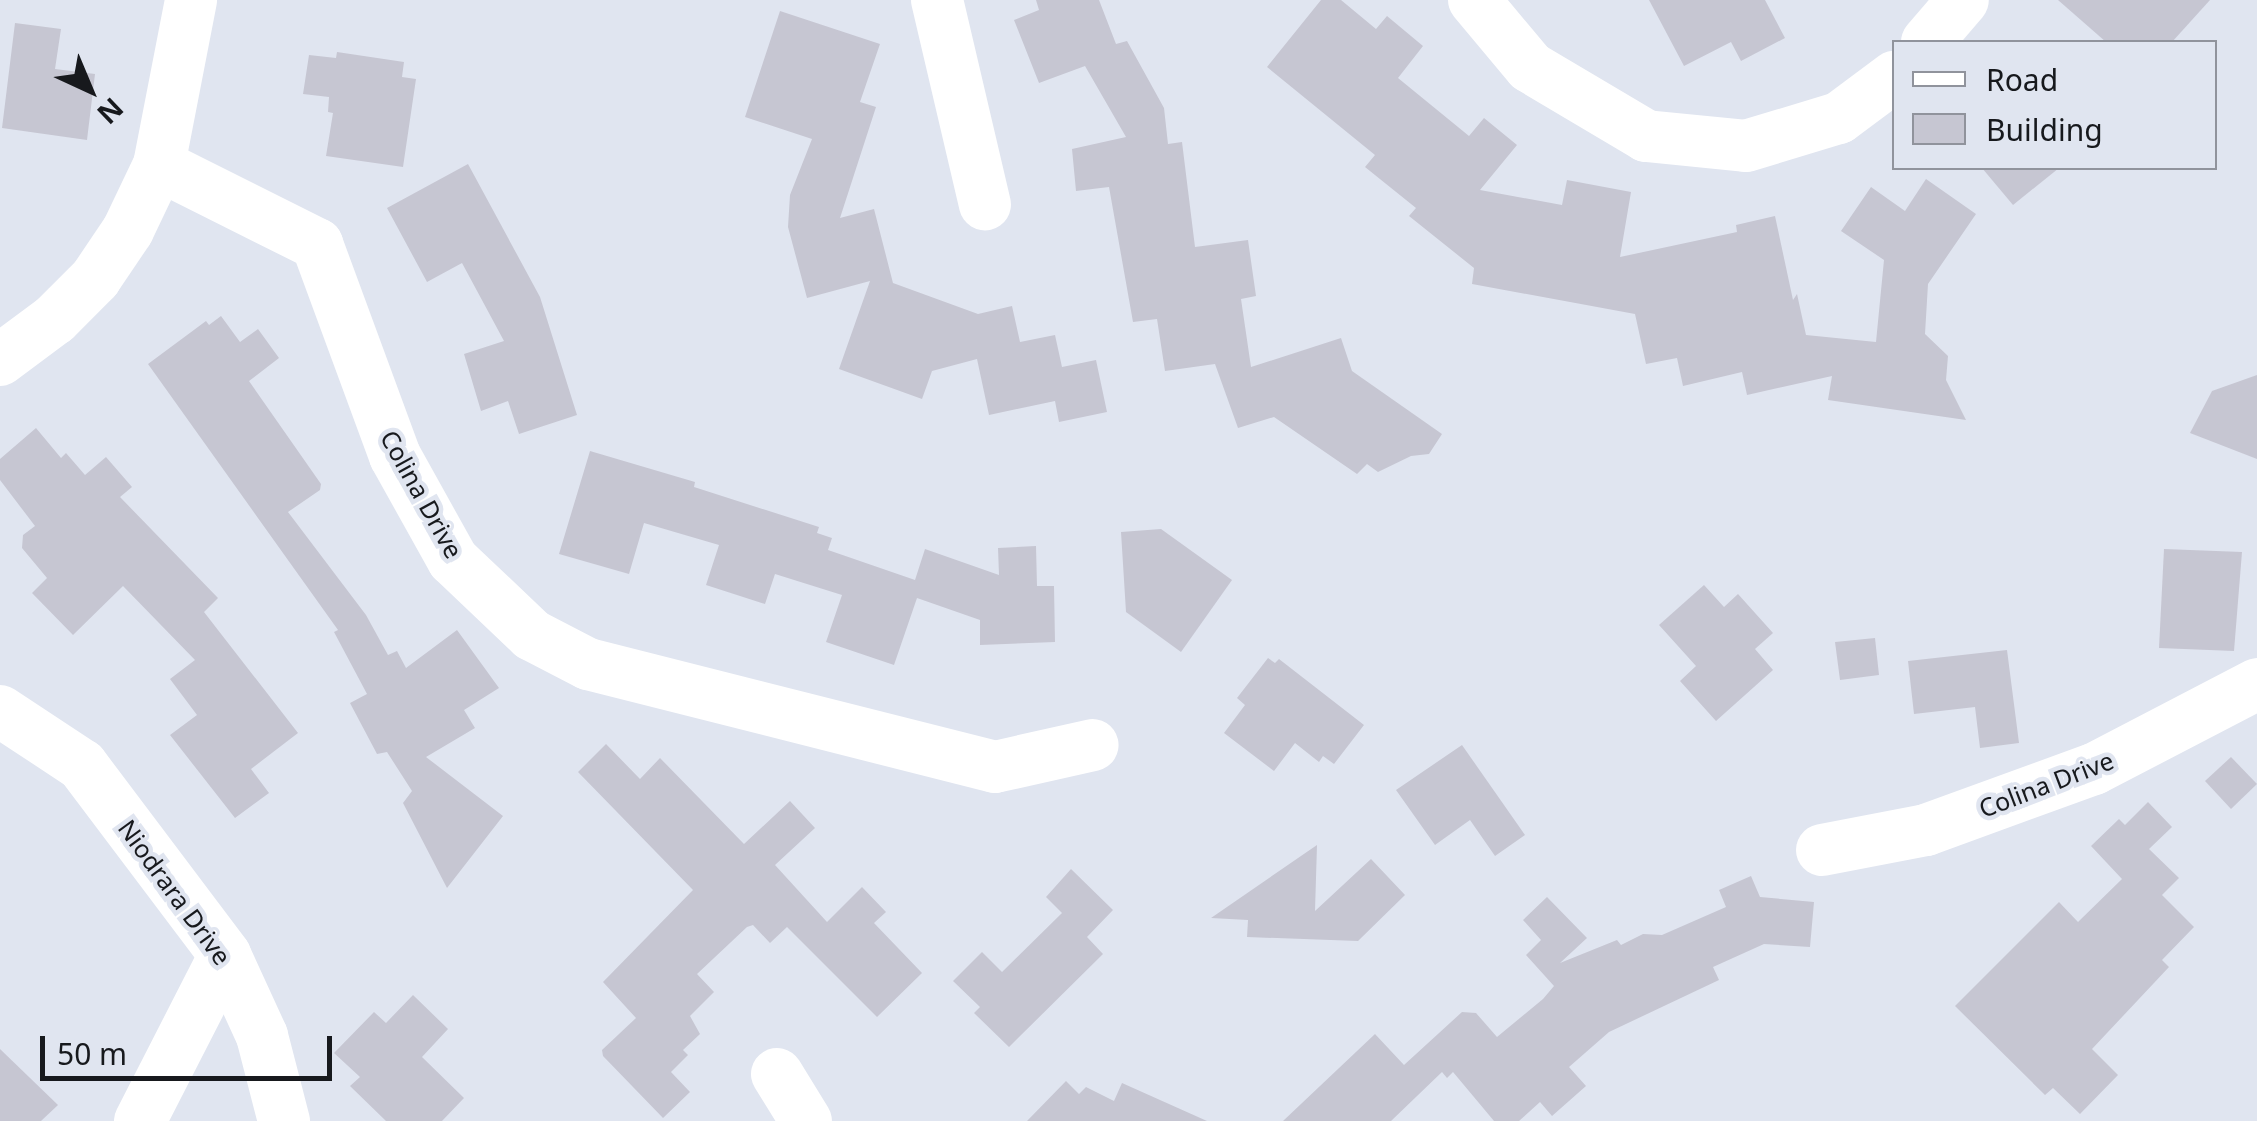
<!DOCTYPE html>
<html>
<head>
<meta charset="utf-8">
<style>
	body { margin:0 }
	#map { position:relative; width:2257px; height:1121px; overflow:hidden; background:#e0e5f0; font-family:"Noto Sans",sans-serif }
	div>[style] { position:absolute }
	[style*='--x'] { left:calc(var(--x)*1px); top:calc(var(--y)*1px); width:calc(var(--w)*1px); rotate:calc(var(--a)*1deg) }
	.building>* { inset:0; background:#c6c6d2 }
	.minor>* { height:52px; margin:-26px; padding:0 26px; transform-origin:26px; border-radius:26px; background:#fff }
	span { translate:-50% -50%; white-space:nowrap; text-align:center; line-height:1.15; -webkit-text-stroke:9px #e0e5f0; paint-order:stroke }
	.street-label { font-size:25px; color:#17191d }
	.legend { position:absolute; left:1892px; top:40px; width:325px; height:130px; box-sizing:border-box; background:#e0e5f0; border:2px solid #90939c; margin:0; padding:12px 18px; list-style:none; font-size:30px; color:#17191d }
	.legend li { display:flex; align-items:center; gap:20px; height:50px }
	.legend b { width:50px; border:2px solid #90939c }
	.north { position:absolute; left:40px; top:40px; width:100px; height:100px; -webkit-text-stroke:8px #e0e5f0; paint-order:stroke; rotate:136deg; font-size:28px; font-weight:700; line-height:40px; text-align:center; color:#17191d }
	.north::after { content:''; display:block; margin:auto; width:35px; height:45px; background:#17191d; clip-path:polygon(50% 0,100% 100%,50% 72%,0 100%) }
	.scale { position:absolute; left:40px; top:1036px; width:292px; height:45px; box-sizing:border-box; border:5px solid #17191d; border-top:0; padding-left:12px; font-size:30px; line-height:35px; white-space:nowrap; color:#17191d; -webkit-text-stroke:8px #e0e5f0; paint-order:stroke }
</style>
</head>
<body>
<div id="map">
	<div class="building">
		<i style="clip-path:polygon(1036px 0,1099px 0,1116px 44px,1127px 41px,1164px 108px,1168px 144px,1182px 142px,1195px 247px,1248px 240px,1256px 296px,1241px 299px,1251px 367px,1341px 338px,1352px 371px,1442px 434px,1429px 454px,1411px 456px,1378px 472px,1367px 464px,1357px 474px,1274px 417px,1238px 428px,1215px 364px,1165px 371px,1157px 319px,1133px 322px,1109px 187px,1076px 191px,1072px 149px,1126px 137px,1085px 66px,1039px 83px,1014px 20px,1039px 10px)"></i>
		<i style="clip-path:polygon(1321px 0,1341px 0,1376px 29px,1387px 16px,1423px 46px,1398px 78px,1469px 136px,1484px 118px,1517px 145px,1480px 190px,1562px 205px,1567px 180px,1631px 192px,1620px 257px,1737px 232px,1736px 225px,1775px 216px,1793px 300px,1797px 294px,1806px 335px,1876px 342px,1884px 260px,1841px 231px,1871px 187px,1905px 211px,1926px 179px,1976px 214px,1928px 284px,1925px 334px,1948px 356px,1946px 380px,1966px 420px,1828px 400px,1832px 376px,1747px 395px,1742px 372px,1683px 386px,1677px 358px,1646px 364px,1635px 314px,1472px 284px,1474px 268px,1409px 216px,1416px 208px,1365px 167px,1375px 155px,1267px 67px)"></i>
		<i style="clip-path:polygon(1649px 0,1765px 0,1785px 38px,1741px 61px,1731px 42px,1684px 66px)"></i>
		<i style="clip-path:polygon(2058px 0,2210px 0,2172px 42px,2106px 42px)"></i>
		<i style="clip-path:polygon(780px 11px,880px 44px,860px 102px,876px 107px,840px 218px,874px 209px,893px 283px,978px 314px,1012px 306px,1020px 342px,1055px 335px,1062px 367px,1096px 360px,1107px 412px,1059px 422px,1055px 401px,989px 415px,977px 359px,932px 371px,922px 399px,839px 369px,870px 281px,807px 298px,788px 227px,790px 195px,812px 139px,745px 117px)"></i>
		<i style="clip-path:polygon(15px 23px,61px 29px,55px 69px,95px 74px,87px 140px,2px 128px)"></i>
		<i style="clip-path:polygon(337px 52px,404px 62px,402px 77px,416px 79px,403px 167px,326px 156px,333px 113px,328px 112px,329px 97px,303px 94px,309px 55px,336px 58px)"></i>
		<i style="clip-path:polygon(468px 164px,540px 297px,577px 415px,519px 434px,508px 401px,481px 411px,464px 354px,504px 341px,462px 263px,427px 282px,387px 208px)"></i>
		<i style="clip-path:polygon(1982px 168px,2059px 168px,2013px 205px)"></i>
		<i style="clip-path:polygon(221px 316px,240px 342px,258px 329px,279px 358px,249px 381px,321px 484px,320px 490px,288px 512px,366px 615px,388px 655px,397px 651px,406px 668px,457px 630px,499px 688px,464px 710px,475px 728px,426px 757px,503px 816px,447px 888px,403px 803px,412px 791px,387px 752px,377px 754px,350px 703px,367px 694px,334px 632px,338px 630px,148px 364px,206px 321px,209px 325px)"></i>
		<i style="clip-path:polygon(2257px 375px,2257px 459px,2190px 433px,2212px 391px)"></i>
		<i style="clip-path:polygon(36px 428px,61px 458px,66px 453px,85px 475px,106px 457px,132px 487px,120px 497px,218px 598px,204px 612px,298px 733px,251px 769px,269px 793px,235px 818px,170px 735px,197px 715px,170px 679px,195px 660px,123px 586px,73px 635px,32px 593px,47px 578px,22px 548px,23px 535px,35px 526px,0 480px,0 459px)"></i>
		<i style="clip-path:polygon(590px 451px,695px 482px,694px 487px,819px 527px,817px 533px,832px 538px,828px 550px,915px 580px,925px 549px,999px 575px,998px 548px,1036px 546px,1037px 586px,1054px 586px,1055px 642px,980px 645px,980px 620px,917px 598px,894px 665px,826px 642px,842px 595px,775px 574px,765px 604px,706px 585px,719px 545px,644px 523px,629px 574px,559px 554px)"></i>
		<i style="clip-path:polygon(1161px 529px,1232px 580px,1181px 652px,1126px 612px,1121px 532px)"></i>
		<i style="clip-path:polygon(2164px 549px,2242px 552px,2234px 651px,2159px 648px)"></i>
		<i style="clip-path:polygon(1704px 585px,1724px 607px,1738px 594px,1773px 633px,1755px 649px,1773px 670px,1716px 721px,1680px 681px,1696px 666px,1659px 625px)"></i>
		<i style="clip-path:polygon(1875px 638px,1879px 675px,1840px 680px,1835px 642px)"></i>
		<i style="clip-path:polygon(2007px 650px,2019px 743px,1980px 748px,1975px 707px,1914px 714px,1908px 661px)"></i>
		<i style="clip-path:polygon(1268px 658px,1275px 663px,1279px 659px,1364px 725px,1334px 764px,1323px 756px,1319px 762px,1295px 743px,1274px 771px,1224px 733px,1245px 705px,1237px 698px)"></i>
		<i style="clip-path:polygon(606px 744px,640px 779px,660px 758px,744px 844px,790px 801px,815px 828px,775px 865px,827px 922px,862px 887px,886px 912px,874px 923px,922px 973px,877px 1017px,787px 927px,770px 943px,753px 925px,747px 927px,697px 974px,714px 992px,690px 1016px,700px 1034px,683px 1050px,688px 1055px,671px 1072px,690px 1092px,663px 1118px,603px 1056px,602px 1050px,636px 1018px,603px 982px,693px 890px,578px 772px)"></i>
		<i style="clip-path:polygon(1462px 745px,1525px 835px,1495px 856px,1470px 820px,1435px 845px,1396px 790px)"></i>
		<i style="clip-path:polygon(2231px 757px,2257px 784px,2231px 809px,2205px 781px)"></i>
		<i style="clip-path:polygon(2148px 802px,2172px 827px,2149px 849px,2179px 878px,2162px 895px,2194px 927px,2162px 960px,2169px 967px,2092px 1049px,2118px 1075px,2080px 1114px,2053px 1088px,2045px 1095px,1955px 1006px,2059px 902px,2078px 922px,2122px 879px,2091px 846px,2119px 819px,2125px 825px)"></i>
		<i style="clip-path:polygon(1317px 845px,1315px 911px,1371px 859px,1405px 895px,1358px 941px,1247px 937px,1248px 920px,1211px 918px)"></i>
		<i style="clip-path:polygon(1071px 869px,1113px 910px,1087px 937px,1103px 954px,1009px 1047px,974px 1013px,980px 1007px,953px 981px,982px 952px,1002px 972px,1062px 913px,1046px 897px)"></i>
		<i style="clip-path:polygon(1751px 876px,1760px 897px,1814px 902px,1810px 947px,1764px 944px,1713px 967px,1719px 980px,1609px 1032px,1569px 1067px,1586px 1086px,1552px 1116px,1540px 1102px,1519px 1121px,1494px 1121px,1453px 1072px,1447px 1078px,1442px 1072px,1391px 1121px,1283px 1121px,1375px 1034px,1404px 1065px,1462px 1012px,1476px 1013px,1497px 1037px,1543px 999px,1554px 986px,1526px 955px,1541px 940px,1523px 920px,1547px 897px,1587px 938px,1560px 963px,1617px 940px,1621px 945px,1643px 934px,1662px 935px,1726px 907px,1719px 890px)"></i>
		<i style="clip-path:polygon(413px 995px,448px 1029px,422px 1057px,464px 1098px,442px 1121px,386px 1121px,350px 1086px,360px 1077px,334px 1053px,374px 1012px,386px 1023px)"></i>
		<i style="clip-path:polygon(0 1049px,58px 1105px,41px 1121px,0 1121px)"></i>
		<i style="clip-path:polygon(1066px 1081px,1079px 1094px,1086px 1087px,1114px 1101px,1122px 1083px,1207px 1121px,1027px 1121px)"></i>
	</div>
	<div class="minor">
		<i style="--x:937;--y:0;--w:210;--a:76.8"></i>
		<i style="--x:1474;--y:0;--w:87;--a:50.1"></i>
		<i style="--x:1530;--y:67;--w:135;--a:30.7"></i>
		<i style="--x:1646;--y:136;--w:100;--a:5.7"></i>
		<i style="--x:1746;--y:146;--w:97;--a:-16.8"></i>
		<i style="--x:1839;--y:118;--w:69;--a:-36.7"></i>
		<i style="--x:1927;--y:42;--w:55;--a:-49.4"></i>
		<i style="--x:159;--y:165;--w:177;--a:26.6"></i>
		<i style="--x:317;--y:244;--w:226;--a:69.8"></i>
		<i style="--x:395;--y:456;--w:119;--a:60.9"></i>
		<i style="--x:453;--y:560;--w:109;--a:43.5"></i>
		<i style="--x:532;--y:635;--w:63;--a:27.4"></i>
		<i style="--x:588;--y:664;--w:420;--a:14.2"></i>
		<i style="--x:995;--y:767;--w:100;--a:-12.7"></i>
		<i style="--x:0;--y:360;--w:69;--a:-36.7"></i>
		<i style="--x:55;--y:319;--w:57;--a:-45"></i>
		<i style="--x:95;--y:279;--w:59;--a:-56"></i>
		<i style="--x:128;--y:230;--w:72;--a:-64.5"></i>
		<i style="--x:159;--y:165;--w:168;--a:-79"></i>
		<i style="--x:0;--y:711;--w:98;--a:33.4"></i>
		<i style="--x:82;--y:765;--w:238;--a:53"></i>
		<i style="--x:225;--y:955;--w:89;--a:65.4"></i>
		<i style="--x:262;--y:1036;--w:88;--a:75.5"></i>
		<i style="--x:1822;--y:850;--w:106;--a:-10.9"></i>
		<i style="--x:1926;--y:830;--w:179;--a:-20"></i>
		<i style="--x:2094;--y:769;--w:184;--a:-27.5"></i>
		<i style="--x:777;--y:1074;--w:55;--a:58.3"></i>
		<i style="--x:140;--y:1121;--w:186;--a:-62.9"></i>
	</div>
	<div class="street-label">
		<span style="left:422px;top:494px;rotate:61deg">Colina Drive</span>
		<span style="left:2046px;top:784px;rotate:-21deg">Colina Drive</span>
		<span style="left:175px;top:892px;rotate:54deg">Niodrara Drive</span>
	</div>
	<ul class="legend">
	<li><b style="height:12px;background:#fff"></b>Road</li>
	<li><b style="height:28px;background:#c6c6d2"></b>Building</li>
	</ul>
	<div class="north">N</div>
	<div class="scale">50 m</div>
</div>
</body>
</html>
